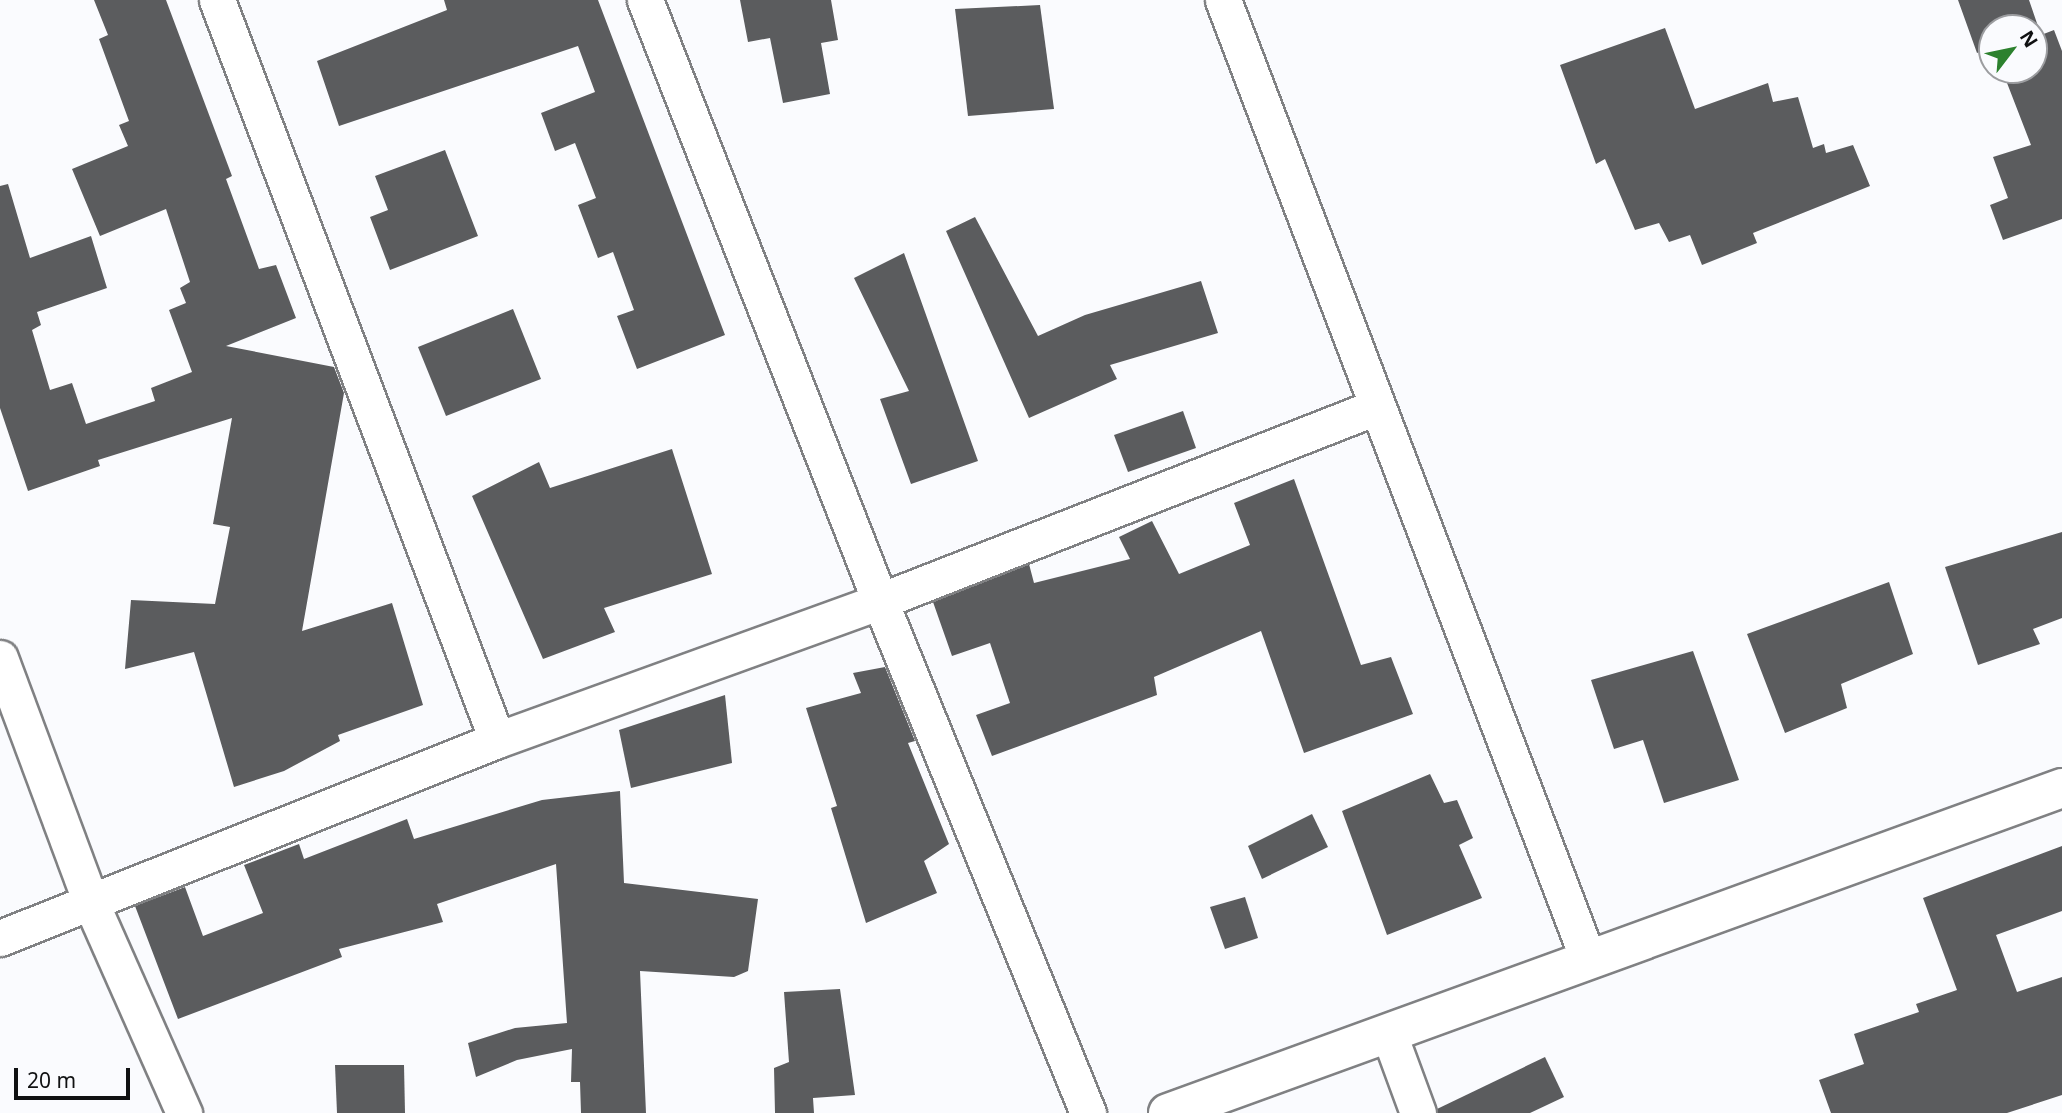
<!DOCTYPE html>
<html>
<head>
<meta charset="utf-8">
<style>
	body { margin:0 }
	#map { position:relative; width:2062px; height:1113px; overflow:hidden; background:#fafbfe; font-family:"Noto Sans",sans-serif }
	div>[style] { position:absolute }
	[style*='--x'] { left:calc(var(--x)*1px); top:calc(var(--y)*1px); width:calc(var(--w)*1px); rotate:calc(var(--a)*1deg) }
	.building>* { inset:0; background:#5b5c5e }
	.roads { filter:drop-shadow(2px 0 #808183) drop-shadow(-2px 0 #808183) drop-shadow(0 2px #808183) drop-shadow(0 -2px #808183) }
	.street>* { height:35px; margin:-17.5px; padding:0 17.5px; transform-origin:17.5px; border-radius:17.5px; background:#fff }
	.secondary>* { height:38px; margin:-19px; padding:0 19px; transform-origin:19px; border-radius:19px; background:#fff }
	span { translate:-50% -50%; white-space:nowrap; text-align:center; line-height:1.15; -webkit-text-stroke:7px #fafbfe; paint-order:stroke }
	.north { position:absolute; left:1978px; top:14px; width:70px; height:70px; box-sizing:border-box; background:#fafbfe; border:2px solid #9c9da0; border-radius:50%; rotate:58deg; font-size:19px; font-weight:700; line-height:28px; text-align:center; color:#101112 }
	.north::after { content:''; display:block; margin:auto; width:24px; height:32px; background:#2c812e; clip-path:polygon(50% 0,100% 100%,50% 72%,0 100%) }
	.scale { position:absolute; left:14px; top:1068px; width:116px; height:32px; box-sizing:border-box; border:4px solid #101112; border-top:0; padding-left:9px; font-size:21px; line-height:24px; white-space:nowrap; color:#101112; -webkit-text-stroke:5px #fafbfe; paint-order:stroke }
</style>
</head>
<body>
<div id="map">
	<div class="building">
		<i style="clip-path:polygon(94px 0,166px 0,232px 176px,226px 179px,259px 269px,276px 265px,296px 318px,226px 346px,334px 367px,344px 393px,302px 631px,392px 603px,423px 705px,338px 735px,340px 741px,284px 771px,234px 787px,194px 652px,125px 669px,131px 600px,215px 604px,230px 527px,213px 524px,232px 418px,98px 460px,100px 466px,28px 491px,0 408px,0 186px,8px 184px,30px 258px,91px 236px,107px 288px,37px 312px,41px 325px,32px 330px,50px 390px,72px 383px,86px 424px,155px 401px,151px 388px,192px 372px,169px 310px,186px 303px,180px 288px,190px 282px,166px 209px,100px 236px,72px 169px,128px 146px,119px 125px,129px 121px,99px 39px,108px 35px)"></i>
		<i style="clip-path:polygon(444px 0,598px 0,725px 335px,637px 369px,617px 316px,634px 310px,613px 252px,598px 258px,578px 205px,596px 198px,575px 143px,555px 151px,541px 113px,595px 92px,578px 46px,339px 126px,317px 61px,447px 10px)"></i>
		<i style="clip-path:polygon(740px 0,831px 0,838px 40px,821px 43px,830px 94px,783px 103px,770px 38px,748px 42px)"></i>
		<i style="clip-path:polygon(1958px 0,2029px 0,2041px 35px,2054px 30px,2062px 51px,2062px 219px,2003px 240px,1990px 205px,2008px 198px,1993px 157px,2031px 145px,2002px 70px,2034px 70px,2034px 28px,1992px 28px,1992px 47px,1977px 53px)"></i>
		<i style="clip-path:polygon(1040px 5px,1054px 109px,968px 116px,955px 9px)"></i>
		<i style="clip-path:polygon(1665px 28px,1695px 109px,1768px 83px,1773px 102px,1798px 97px,1813px 148px,1824px 144px,1826px 153px,1853px 145px,1870px 186px,1753px 233px,1757px 243px,1702px 265px,1690px 235px,1669px 242px,1659px 223px,1635px 230px,1605px 159px,1596px 164px,1560px 65px)"></i>
		<i style="clip-path:polygon(445px 150px,478px 236px,390px 270px,370px 217px,388px 210px,375px 176px)"></i>
		<i style="clip-path:polygon(975px 217px,1038px 336px,1085px 315px,1201px 281px,1218px 333px,1110px 365px,1117px 379px,1029px 418px,946px 231px)"></i>
		<i style="clip-path:polygon(904px 253px,978px 461px,911px 484px,880px 399px,909px 391px,854px 278px)"></i>
		<i style="clip-path:polygon(513px 309px,541px 379px,446px 416px,418px 347px)"></i>
		<i style="clip-path:polygon(1183px 411px,1196px 448px,1128px 472px,1114px 435px)"></i>
		<i style="clip-path:polygon(672px 449px,712px 574px,604px 608px,615px 632px,543px 659px,472px 496px,539px 462px,550px 488px)"></i>
		<i style="clip-path:polygon(1294px 479px,1361px 665px,1391px 657px,1413px 714px,1304px 753px,1261px 631px,1154px 677px,1157px 695px,992px 756px,976px 715px,1010px 703px,990px 643px,952px 656px,933px 602px,1029px 564px,1034px 583px,1130px 559px,1119px 537px,1152px 521px,1179px 574px,1250px 545px,1234px 503px)"></i>
		<i style="clip-path:polygon(2062px 532px,2062px 618px,2033px 629px,2040px 644px,1978px 665px,1945px 567px)"></i>
		<i style="clip-path:polygon(1889px 582px,1913px 654px,1841px 684px,1847px 708px,1785px 733px,1747px 634px)"></i>
		<i style="clip-path:polygon(1693px 651px,1739px 780px,1664px 803px,1643px 740px,1614px 749px,1591px 680px)"></i>
		<i style="clip-path:polygon(885px 667px,915px 741px,908px 743px,949px 844px,924px 861px,937px 893px,866px 923px,831px 808px,837px 806px,806px 708px,861px 693px,853px 673px)"></i>
		<i style="clip-path:polygon(725px 695px,732px 763px,631px 788px,619px 730px)"></i>
		<i style="clip-path:polygon(1430px 774px,1444px 803px,1457px 800px,1473px 838px,1459px 845px,1482px 898px,1387px 935px,1342px 811px)"></i>
		<i style="clip-path:polygon(620px 791px,624px 883px,758px 899px,748px 971px,734px 977px,640px 971px,646px 1113px,581px 1113px,580px 1082px,571px 1082px,572px 1049px,517px 1060px,476px 1077px,468px 1043px,515px 1028px,567px 1023px,556px 864px,437px 904px,443px 922px,339px 949px,342px 957px,178px 1019px,135px 906px,185px 887px,203px 936px,263px 913px,244px 865px,299px 844px,304px 859px,407px 819px,414px 839px,542px 800px)"></i>
		<i style="clip-path:polygon(1312px 814px,1328px 847px,1262px 879px,1248px 846px)"></i>
		<i style="clip-path:polygon(2062px 846px,2062px 911px,1996px 935px,2017px 992px,2062px 977px,2062px 1095px,2007px 1113px,1831px 1113px,1819px 1080px,1864px 1064px,1854px 1034px,1919px 1012px,1916px 1004px,1957px 990px,1923px 898px)"></i>
		<i style="clip-path:polygon(1245px 897px,1258px 938px,1225px 949px,1210px 907px)"></i>
		<i style="clip-path:polygon(840px 989px,855px 1095px,813px 1098px,814px 1113px,775px 1113px,774px 1068px,789px 1062px,784px 992px)"></i>
		<i style="clip-path:polygon(1545px 1057px,1564px 1097px,1530px 1113px,1438px 1113px,1437px 1109px)"></i>
		<i style="clip-path:polygon(335px 1065px,404px 1065px,405px 1113px,337px 1113px)"></i>
	</div>
	<div class="roads">
		<div class="street">
			<i style="--x:217;--y:0;--w:791;--a:69.27"></i>
			<i style="--x:645;--y:0;--w:645;--a:68.64"></i>
			<i style="--x:880;--y:601;--w:553;--a:67.89"></i>
			<i style="--x:1223;--y:0;--w:1026;--a:69.16"></i>
			<i style="--x:0;--y:658;--w:261;--a:69.6"></i>
			<i style="--x:91;--y:903;--w:230;--a:66.1"></i>
			<i style="--x:0;--y:938;--w:535;--a:-21.72"></i>
			<i style="--x:497;--y:740;--w:407;--a:-19.9"></i>
			<i style="--x:880;--y:601;--w:533;--a:-21.36"></i>
			<i style="--x:1389;--y:1034;--w:84;--a:69.8"></i>
		</div>
		<div class="secondary">
			<i style="--x:1168;--y:1113;--w:951;--a:-19.98"></i>
		</div>
	</div>
	<div class="north">N</div>
	<div class="scale">20 m</div>
</div>
</body>
</html>
